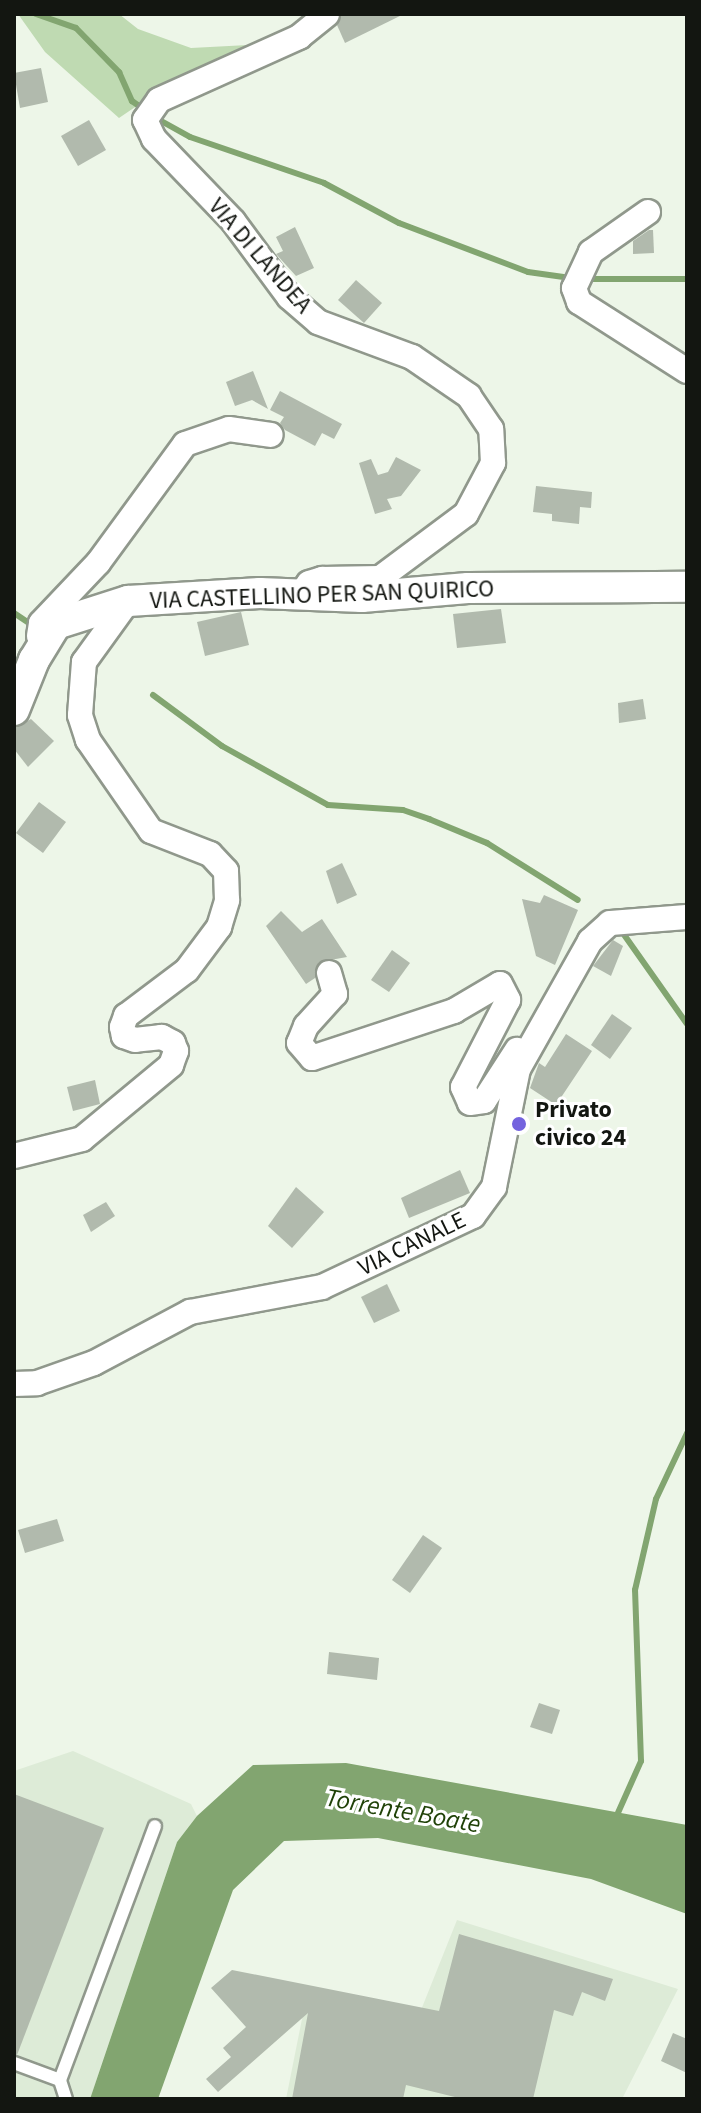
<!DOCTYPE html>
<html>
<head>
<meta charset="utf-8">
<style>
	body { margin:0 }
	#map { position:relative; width:701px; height:2113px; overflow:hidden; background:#edf6e8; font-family:"Source Sans 3",sans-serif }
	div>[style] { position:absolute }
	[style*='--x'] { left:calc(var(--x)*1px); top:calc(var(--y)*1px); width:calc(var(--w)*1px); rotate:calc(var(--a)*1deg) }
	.built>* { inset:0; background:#ddebd7 }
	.green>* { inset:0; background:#bfdab2 }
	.water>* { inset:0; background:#82a570 }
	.stream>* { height:6px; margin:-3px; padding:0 3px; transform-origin:3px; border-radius:3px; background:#82a570 }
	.building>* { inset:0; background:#b1baad }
	.roads { filter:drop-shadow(2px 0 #90988c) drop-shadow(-2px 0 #90988c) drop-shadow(0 2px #90988c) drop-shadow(0 -2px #90988c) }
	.service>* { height:12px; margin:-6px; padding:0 6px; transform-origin:6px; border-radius:6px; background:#fff }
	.minor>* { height:24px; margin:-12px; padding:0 12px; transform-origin:12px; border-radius:12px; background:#fff }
	.tertiary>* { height:30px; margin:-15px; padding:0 15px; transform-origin:15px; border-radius:15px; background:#fff }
	.dots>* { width:22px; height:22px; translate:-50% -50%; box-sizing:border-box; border:4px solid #fff; border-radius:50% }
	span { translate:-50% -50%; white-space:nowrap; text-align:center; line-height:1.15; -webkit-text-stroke:6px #fff; paint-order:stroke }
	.street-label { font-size:24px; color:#131611 }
	.poi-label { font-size:24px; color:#131611; font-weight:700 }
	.left { translate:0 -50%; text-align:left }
	.water-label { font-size:26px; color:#204208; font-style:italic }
	.frame { position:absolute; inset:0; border:16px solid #131611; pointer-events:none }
</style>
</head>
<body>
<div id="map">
	<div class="built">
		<i style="clip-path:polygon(73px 1751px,191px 1804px,197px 1816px,177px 1842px,90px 2099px,15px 2099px,14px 1771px)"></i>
		<i style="clip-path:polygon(457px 1920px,678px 1989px,622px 2099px,286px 2099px,308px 1989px,421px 2010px)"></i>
	</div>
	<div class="green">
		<i style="clip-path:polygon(18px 14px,119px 14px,138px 29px,191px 48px,248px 45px,241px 57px,166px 86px,119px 118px,45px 52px)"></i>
	</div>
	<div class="water">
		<i style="clip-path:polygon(346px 1763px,687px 1825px,687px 1914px,591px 1879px,378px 1838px,284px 1841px,233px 1890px,158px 2099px,90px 2099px,177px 1842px,197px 1816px,253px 1765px)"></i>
	</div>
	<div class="stream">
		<i style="--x:36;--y:14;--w:42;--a:19.3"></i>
		<i style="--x:76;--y:28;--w:62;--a:45.7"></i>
		<i style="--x:119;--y:72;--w:32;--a:66"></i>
		<i style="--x:132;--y:101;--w:16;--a:35"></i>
		<i style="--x:154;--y:117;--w:41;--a:29.1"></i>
		<i style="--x:190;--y:137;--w:142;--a:18.9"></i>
		<i style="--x:324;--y:183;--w:85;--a:28.1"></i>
		<i style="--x:399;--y:223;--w:138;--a:20.8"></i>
		<i style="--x:528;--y:272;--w:43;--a:7.9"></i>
		<i style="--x:586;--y:279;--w:101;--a:0"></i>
		<i style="--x:14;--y:613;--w:18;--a:34"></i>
		<i style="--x:153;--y:695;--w:86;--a:36.5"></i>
		<i style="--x:222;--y:746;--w:121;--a:29.1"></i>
		<i style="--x:328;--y:805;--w:75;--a:3.8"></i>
		<i style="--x:403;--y:810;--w:28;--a:19"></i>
		<i style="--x:429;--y:819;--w:63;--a:22.5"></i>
		<i style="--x:487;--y:843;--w:107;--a:32.1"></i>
		<i style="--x:620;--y:929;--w:116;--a:54.8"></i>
		<i style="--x:617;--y:1815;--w:59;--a:-66"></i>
		<i style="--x:641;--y:1761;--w:171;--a:-92"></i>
		<i style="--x:635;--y:1590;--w:93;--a:-77"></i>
		<i style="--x:656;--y:1499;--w:73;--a:-64.8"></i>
	</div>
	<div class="building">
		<i style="clip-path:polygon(342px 14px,404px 14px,345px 43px,337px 25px)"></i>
		<i style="clip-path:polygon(41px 68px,48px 102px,20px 108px,14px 73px)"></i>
		<i style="clip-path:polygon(89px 120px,106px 150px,78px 166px,61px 136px)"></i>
		<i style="clip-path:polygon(295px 227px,314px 268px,296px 276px,276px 254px,283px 251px,276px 237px)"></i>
		<i style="clip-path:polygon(649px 230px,653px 230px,654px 253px,633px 254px,633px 241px)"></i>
		<i style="clip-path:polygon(356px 280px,382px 303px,364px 323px,338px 300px)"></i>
		<i style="clip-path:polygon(253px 371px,268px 409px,252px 400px,235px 406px,226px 382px)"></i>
		<i style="clip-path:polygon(280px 391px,342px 424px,334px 439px,322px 433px,315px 446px,285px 430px,280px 423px,284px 417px,270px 410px)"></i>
		<i style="clip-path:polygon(396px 457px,421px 470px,401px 496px,387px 499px,392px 509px,375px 514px,359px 463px,371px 459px,378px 475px,388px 472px)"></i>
		<i style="clip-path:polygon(536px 486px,592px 492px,591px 508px,580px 507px,579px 524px,552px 521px,552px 514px,533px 512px)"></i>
		<i style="clip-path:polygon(501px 609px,506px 643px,457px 648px,453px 614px)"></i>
		<i style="clip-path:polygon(241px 612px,249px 645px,205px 656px,197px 622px)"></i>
		<i style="clip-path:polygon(643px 699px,646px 719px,619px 723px,618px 703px)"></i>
		<i style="clip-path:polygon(31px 719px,54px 741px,28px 767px,14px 749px,14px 728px)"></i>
		<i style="clip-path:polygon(39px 802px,66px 822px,43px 853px,16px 833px)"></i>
		<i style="clip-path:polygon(342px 863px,357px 895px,337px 904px,326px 871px)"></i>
		<i style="clip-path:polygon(544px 895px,578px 910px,555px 965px,536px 956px,522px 899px,540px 903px)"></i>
		<i style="clip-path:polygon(281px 911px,302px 932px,322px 919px,347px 957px,319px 962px,315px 978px,306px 984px,266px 926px)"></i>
		<i style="clip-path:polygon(613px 940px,623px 946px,611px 976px,593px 966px)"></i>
		<i style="clip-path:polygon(392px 950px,410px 963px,389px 992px,371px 980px)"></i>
		<i style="clip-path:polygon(612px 1014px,632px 1028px,610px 1059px,591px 1045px)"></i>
		<i style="clip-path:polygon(566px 1034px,592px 1051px,556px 1105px,530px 1088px,539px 1063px,545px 1067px)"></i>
		<i style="clip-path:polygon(95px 1080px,100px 1104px,73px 1111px,67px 1087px)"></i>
		<i style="clip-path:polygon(460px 1170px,470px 1193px,409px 1218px,401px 1198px)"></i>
		<i style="clip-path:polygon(296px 1187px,324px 1212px,292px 1248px,268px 1226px)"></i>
		<i style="clip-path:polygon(106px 1202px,115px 1216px,91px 1232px,83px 1215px)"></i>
		<i style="clip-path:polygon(387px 1284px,400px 1311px,374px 1323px,361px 1297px)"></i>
		<i style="clip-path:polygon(57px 1519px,64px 1541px,25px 1553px,18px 1530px)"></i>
		<i style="clip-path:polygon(423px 1535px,442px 1548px,410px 1593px,392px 1580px)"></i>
		<i style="clip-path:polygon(329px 1652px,379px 1658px,377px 1680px,327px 1674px)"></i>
		<i style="clip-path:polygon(539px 1703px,560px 1710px,552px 1734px,530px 1727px)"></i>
		<i style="clip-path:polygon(14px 1794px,104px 1828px,17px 2055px,14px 2054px)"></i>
		<i style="clip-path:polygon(459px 1934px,613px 1979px,605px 2001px,582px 1992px,573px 2016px,554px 2010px,533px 2099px,463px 2099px,406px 2085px,403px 2099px,292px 2099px,308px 2013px,218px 2092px,206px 2079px,231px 2057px,223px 2048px,246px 2027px,211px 1988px,232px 1970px,439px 2011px)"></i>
		<i style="clip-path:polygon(673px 2033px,687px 2039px,687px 2073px,661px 2061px)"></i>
	</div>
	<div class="roads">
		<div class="service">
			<i style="--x:14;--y:2063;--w:49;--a:20.3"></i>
			<i style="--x:66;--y:2099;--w:20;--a:-108"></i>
			<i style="--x:60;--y:2080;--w:271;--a:-69.5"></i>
		</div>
		<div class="minor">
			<i style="--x:648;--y:212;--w:70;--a:144.9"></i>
			<i style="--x:591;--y:252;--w:40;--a:115"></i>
			<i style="--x:574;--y:288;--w:15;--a:70"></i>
			<i style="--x:579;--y:302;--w:128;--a:32.6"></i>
			<i style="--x:299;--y:596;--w:16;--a:-52"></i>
			<i style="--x:309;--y:583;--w:14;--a:-17"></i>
			<i style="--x:322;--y:579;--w:58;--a:-1"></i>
			<i style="--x:380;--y:578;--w:107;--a:-36.7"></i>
			<i style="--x:466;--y:514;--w:58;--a:-62.1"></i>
			<i style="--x:493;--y:463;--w:34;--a:-93"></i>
			<i style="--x:491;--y:429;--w:40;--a:-124"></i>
			<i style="--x:469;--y:396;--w:69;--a:-145.6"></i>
			<i style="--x:412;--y:357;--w:100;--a:-159.6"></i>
			<i style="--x:318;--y:322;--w:38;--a:-139"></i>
			<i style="--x:289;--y:297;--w:94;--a:-126.4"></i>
			<i style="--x:233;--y:221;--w:114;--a:-133.9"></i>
			<i style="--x:154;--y:139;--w:21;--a:-115"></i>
			<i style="--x:145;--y:120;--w:24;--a:-55"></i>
			<i style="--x:159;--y:100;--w:154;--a:-24.2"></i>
			<i style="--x:299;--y:37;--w:36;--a:-39"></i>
			<i style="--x:39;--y:636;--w:13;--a:-81"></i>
			<i style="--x:41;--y:623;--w:83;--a:-46.5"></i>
			<i style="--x:98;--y:563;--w:147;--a:-53.8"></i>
			<i style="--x:185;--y:444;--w:46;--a:-18.8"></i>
			<i style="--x:229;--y:429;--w:42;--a:8.1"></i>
			<i style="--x:329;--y:973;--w:22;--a:74"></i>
			<i style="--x:335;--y:994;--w:43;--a:132.2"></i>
			<i style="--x:306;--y:1026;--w:18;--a:112"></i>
			<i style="--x:299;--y:1043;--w:20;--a:49"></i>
			<i style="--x:312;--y:1058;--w:150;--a:-18.3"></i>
			<i style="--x:454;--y:1011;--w:53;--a:-30.4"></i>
			<i style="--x:500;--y:984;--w:18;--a:63"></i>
			<i style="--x:508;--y:1000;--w:98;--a:117.3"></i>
			<i style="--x:463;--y:1087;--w:17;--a:66"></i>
			<i style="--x:470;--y:1103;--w:14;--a:-8"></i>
			<i style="--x:484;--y:1101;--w:61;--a:-57.1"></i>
			<i style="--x:14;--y:1156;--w:70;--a:-14"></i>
			<i style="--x:82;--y:1139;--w:116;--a:-39.7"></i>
			<i style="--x:171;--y:1065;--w:15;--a:-70"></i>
			<i style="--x:176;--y:1051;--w:9;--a:-111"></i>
			<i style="--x:173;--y:1043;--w:13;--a:-151"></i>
			<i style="--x:162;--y:1037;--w:27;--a:174"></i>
			<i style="--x:135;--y:1040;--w:12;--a:-160"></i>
			<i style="--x:124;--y:1036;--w:9;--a:-103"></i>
			<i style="--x:122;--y:1027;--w:12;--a:-70"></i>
			<i style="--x:126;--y:1016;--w:76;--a:-37"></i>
			<i style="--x:187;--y:970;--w:54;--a:-53.3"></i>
			<i style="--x:219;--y:927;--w:28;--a:-73"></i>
			<i style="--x:227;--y:900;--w:29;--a:-92"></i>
			<i style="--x:226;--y:871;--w:23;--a:-133"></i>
			<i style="--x:210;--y:854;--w:63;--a:-158.7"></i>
			<i style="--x:151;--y:831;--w:111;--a:-124.7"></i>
			<i style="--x:88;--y:740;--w:26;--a:-108"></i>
			<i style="--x:80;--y:715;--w:53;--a:-85.7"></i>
			<i style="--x:84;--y:662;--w:75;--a:-54.2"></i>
			<i style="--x:14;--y:1384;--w:23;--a:-2"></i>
			<i style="--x:37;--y:1383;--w:60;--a:-19.3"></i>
			<i style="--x:94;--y:1363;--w:109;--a:-28"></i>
			<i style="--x:190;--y:1312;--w:134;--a:-10.7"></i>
			<i style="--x:322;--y:1287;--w:167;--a:-25.2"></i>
			<i style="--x:473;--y:1216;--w:36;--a:-54"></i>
			<i style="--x:494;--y:1187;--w:120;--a:-78.5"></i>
			<i style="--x:518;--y:1069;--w:147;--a:-60.6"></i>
			<i style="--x:590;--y:941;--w:27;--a:-42"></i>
			<i style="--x:610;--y:923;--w:77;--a:-4.5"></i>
		</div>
		<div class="tertiary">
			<i style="--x:14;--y:710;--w:54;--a:-68.2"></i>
			<i style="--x:34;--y:660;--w:42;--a:-58.6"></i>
			<i style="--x:56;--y:624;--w:76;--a:-17.7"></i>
			<i style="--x:128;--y:601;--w:132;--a:-3.5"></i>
			<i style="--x:260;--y:593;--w:102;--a:2.2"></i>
			<i style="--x:362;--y:597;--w:106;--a:-4.9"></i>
			<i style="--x:468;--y:588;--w:219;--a:-0.3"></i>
		</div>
	</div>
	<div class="dots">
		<i style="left:519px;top:1124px;background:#7463de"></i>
	</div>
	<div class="street-label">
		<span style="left:260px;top:256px;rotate:49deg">VIA DI LANDEA</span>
		<span style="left:322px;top:595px;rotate:-2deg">VIA CASTELLINO PER SAN QUIRICO</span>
		<span style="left:412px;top:1244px;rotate:-26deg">VIA CANALE</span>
	</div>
	<div class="poi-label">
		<span class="left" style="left:535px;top:1124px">Privato<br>civico 24</span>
	</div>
	<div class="water-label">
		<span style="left:403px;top:1811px;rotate:10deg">Torrente Boate</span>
	</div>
	<div class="frame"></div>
</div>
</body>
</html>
